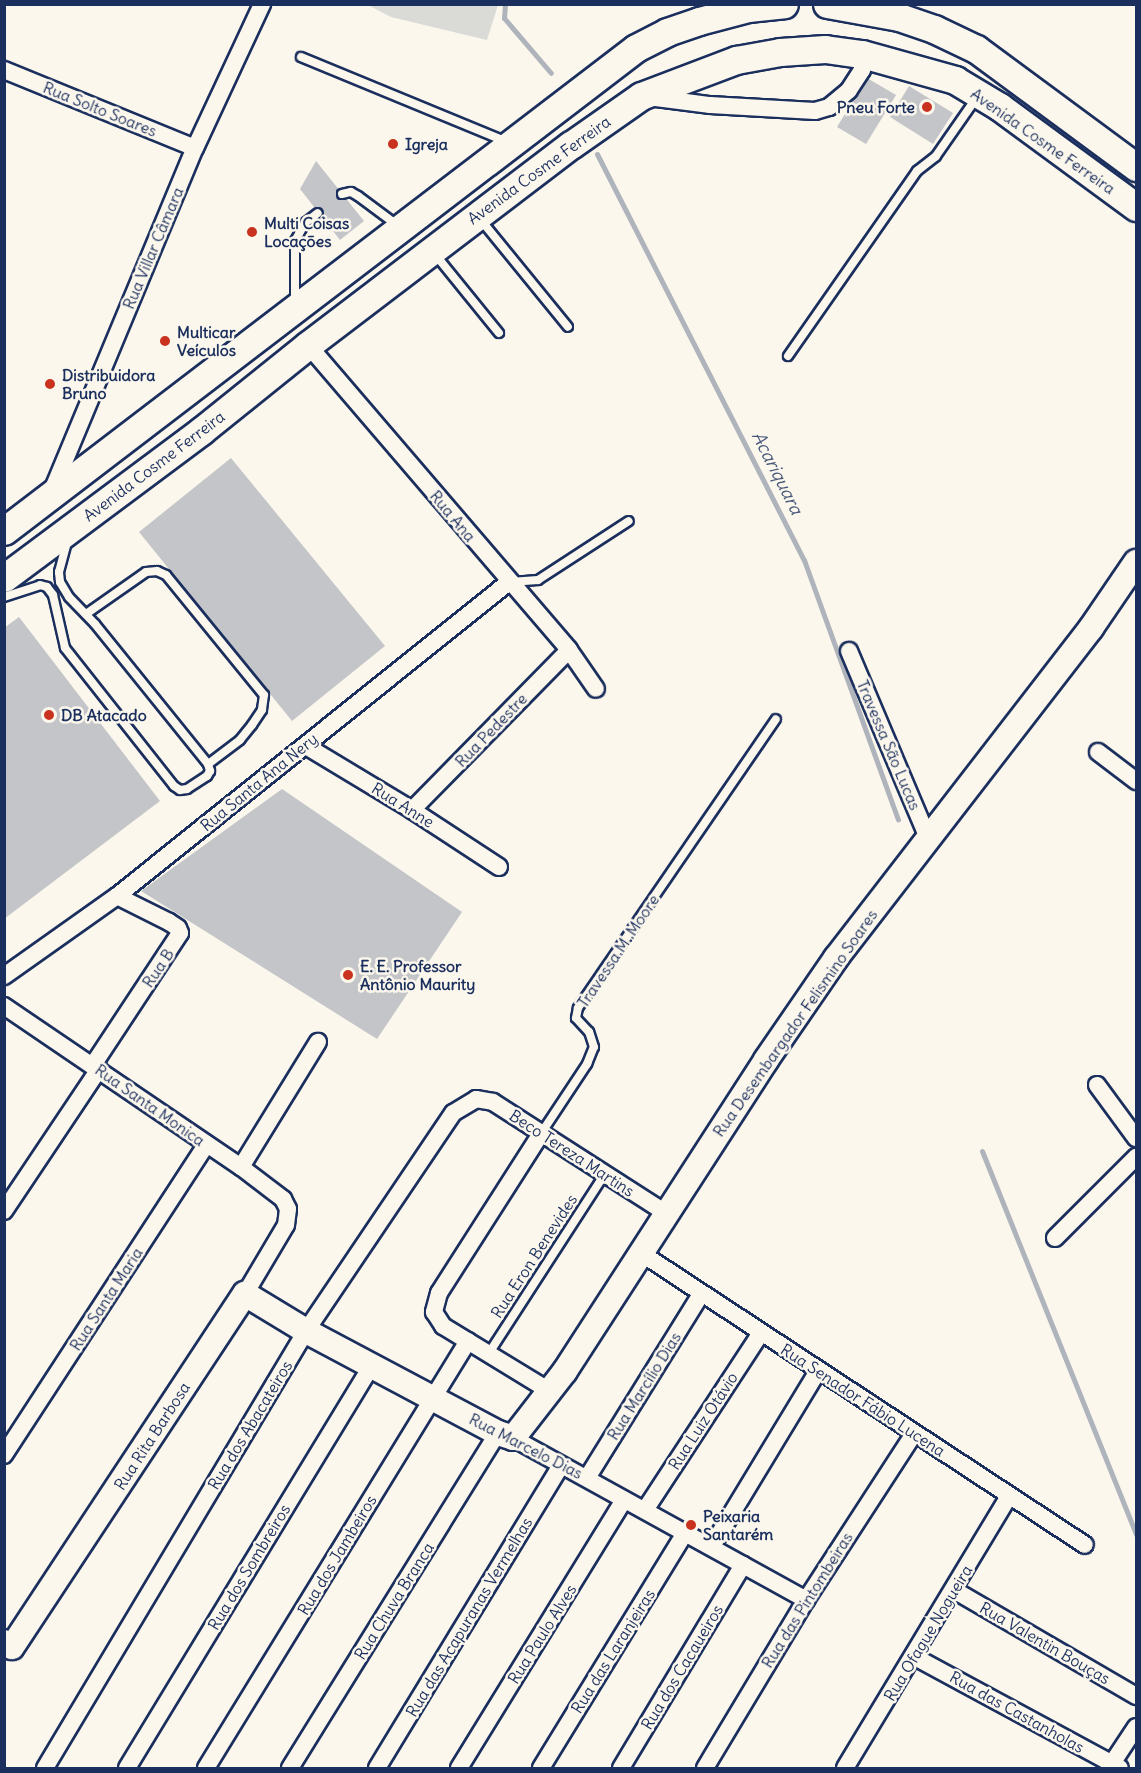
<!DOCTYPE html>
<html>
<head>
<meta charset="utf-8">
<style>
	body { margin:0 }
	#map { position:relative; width:1141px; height:1773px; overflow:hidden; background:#fbf7ec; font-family:Delius,sans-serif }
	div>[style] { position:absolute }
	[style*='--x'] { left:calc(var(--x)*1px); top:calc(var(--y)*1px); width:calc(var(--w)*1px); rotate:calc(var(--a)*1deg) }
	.green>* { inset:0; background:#dadad7 }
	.stream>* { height:5px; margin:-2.5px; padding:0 2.5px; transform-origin:2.5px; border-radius:2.5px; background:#afb3bb }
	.building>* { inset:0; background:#c3c5c9 }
	.roads { filter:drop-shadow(2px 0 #1b2f5e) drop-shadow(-2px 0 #1b2f5e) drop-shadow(0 2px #1b2f5e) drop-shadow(0 -2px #1b2f5e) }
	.lane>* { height:8px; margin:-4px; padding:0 4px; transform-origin:4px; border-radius:4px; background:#fbf7ec }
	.street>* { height:16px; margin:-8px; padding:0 8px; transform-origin:8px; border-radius:8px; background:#fbf7ec }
	.secondary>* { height:24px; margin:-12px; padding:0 12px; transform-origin:12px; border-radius:12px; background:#fbf7ec }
	.primary>* { height:27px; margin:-13.5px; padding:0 13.5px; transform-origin:13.5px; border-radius:13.5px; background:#fbf7ec }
	.dots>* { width:16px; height:16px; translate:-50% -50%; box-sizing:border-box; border:3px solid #fbf7ec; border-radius:50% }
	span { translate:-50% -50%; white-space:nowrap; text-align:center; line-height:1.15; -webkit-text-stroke:5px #fbf7ec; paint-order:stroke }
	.poi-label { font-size:16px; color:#1b2f5e; font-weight:700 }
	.right { translate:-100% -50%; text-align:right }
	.left { translate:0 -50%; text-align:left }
	.street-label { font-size:16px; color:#1b2f5e }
	.water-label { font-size:18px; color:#47577a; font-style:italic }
	.frame { position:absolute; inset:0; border:6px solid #1b2f5e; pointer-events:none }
</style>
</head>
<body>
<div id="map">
	<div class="green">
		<i style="clip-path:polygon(368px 5px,498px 5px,487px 40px,391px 17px)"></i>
	</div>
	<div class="stream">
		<i style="--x:505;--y:4;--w:14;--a:94"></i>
		<i style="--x:504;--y:18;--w:72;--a:49.5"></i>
		<i style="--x:597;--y:154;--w:456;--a:63"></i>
		<i style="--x:804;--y:560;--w:276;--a:70.1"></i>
		<i style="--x:982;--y:1151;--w:413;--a:68.1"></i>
	</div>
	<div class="building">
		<i style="clip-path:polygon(867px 78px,896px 95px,866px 144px,837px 127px)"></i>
		<i style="clip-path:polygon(909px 86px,953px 113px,933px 144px,890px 117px)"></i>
		<i style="clip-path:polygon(316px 161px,364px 221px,340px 240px,300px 189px)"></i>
		<i style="clip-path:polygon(231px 458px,385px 646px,292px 721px,139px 532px)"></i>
		<i style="clip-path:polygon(19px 617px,160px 801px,4px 919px,4px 628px)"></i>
		<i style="clip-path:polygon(282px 789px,462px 912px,377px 1039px,141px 891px)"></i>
	</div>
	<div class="roads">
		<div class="lane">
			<i style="--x:301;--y:57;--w:221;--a:22.4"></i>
			<i style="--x:342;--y:194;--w:9;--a:-13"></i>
			<i style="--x:351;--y:192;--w:8;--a:30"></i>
			<i style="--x:358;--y:196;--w:49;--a:36.6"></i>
			<i style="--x:480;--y:219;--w:139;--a:50.8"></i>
			<i style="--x:434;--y:253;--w:103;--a:50.9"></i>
			<i style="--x:295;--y:302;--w:61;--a:-90"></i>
			<i style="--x:295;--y:241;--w:21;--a:-61"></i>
			<i style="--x:305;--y:223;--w:16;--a:-38"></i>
			<i style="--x:788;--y:356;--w:226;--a:-55.1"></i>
			<i style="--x:917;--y:171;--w:24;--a:-38"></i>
			<i style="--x:936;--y:156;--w:72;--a:-55.2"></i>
			<i style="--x:510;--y:582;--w:28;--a:-4"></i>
			<i style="--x:538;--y:580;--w:108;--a:-33"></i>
			<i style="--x:4;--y:597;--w:38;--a:-18"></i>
			<i style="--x:40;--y:585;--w:7;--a:16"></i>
			<i style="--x:47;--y:587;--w:10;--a:53"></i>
			<i style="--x:53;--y:595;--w:54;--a:77.2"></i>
			<i style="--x:65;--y:648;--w:176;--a:51.7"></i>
			<i style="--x:174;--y:786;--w:7;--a:34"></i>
			<i style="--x:180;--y:790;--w:7;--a:-8"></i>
			<i style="--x:187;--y:789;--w:24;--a:-33"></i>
			<i style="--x:207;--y:776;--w:6;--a:-59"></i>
			<i style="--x:210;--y:771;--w:7;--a:-106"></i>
			<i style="--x:208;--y:764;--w:180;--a:-128.9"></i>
			<i style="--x:95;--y:624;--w:37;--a:-134"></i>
			<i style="--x:69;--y:597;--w:17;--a:-121"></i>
			<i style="--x:60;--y:582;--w:10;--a:-96"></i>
			<i style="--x:59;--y:572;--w:34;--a:-75"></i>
			<i style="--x:86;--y:614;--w:73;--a:-35"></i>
			<i style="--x:146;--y:572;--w:11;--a:-5"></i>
			<i style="--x:157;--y:571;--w:10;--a:24"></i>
			<i style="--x:166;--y:575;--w:155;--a:50.8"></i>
			<i style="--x:264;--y:695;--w:15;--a:98"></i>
			<i style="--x:262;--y:710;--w:18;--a:124"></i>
			<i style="--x:252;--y:725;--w:19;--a:129"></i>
			<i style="--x:240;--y:740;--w:40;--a:143"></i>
			<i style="--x:542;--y:1132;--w:82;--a:-56.5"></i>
			<i style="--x:587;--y:1064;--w:18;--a:-68"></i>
			<i style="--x:594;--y:1047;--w:16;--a:-108"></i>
			<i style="--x:589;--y:1032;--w:19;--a:-133"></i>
			<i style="--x:576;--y:1018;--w:10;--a:-79"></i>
			<i style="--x:578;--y:1008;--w:350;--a:-55.6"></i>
			<i style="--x:489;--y:1353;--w:213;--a:-57.1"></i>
		</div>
		<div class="street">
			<i style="--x:4;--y:70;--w:206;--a:22.2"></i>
			<i style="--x:648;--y:97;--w:63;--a:7.4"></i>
			<i style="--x:710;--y:105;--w:105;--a:3.3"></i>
			<i style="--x:815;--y:111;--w:15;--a:-16"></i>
			<i style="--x:829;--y:107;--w:26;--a:-40"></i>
			<i style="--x:849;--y:90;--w:24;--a:-57"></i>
			<i style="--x:862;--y:70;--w:16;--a:-90"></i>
			<i style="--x:308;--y:345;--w:401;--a:49.4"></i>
			<i style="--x:569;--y:650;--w:47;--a:55.3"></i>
			<i style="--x:52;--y:491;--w:372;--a:-67.4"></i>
			<i style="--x:195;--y:148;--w:159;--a:-65"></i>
			<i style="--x:849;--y:651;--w:203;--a:67.1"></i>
			<i style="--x:306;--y:746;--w:124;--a:31.1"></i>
			<i style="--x:412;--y:810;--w:104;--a:33.2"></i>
			<i style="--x:1098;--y:752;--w:48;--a:37.3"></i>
			<i style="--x:412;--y:810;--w:224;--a:-45.5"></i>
			<i style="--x:4;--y:976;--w:138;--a:-35.3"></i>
			<i style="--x:117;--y:896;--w:502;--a:-38.7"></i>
			<i style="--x:4;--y:1006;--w:287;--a:34.2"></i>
			<i style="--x:241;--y:1167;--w:53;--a:37.3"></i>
			<i style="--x:283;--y:1199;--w:11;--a:63"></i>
			<i style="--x:288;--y:1209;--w:16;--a:97"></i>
			<i style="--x:286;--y:1225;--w:80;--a:120.7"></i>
			<i style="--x:93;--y:1065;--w:158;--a:-56.6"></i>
			<i style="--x:180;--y:933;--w:5;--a:-112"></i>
			<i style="--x:178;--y:928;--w:11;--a:-146"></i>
			<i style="--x:169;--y:922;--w:58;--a:-153.4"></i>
			<i style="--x:1097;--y:1085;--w:66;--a:53.7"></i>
			<i style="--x:542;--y:1132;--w:191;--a:122.6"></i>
			<i style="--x:439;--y:1293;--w:20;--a:105"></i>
			<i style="--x:434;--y:1312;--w:17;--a:57"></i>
			<i style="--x:443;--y:1326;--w:127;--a:31.4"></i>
			<i style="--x:241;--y:1167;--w:147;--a:-58.4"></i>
			<i style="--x:4;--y:1211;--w:171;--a:-56.2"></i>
			<i style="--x:1055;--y:1238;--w:115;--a:-45"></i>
			<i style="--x:641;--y:1253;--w:531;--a:33.33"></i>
			<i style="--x:513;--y:1438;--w:335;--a:28.9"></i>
			<i style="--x:4;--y:1455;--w:371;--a:-56.9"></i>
			<i style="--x:587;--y:1478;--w:216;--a:-58.2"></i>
			<i style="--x:645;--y:1510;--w:212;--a:-56.8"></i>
			<i style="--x:712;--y:1546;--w:205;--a:-58.8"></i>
			<i style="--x:954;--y:1590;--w:211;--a:30.2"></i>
			<i style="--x:913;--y:1656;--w:235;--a:28.4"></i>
			<i style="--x:45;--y:1768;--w:509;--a:-59.15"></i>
			<i style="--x:306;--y:1331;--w:263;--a:-56"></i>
			<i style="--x:453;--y:1113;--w:27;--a:-31"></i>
			<i style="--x:476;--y:1099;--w:17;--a:10"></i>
			<i style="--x:493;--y:1102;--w:206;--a:32.7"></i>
			<i style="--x:127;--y:1768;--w:472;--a:-58.7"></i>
			<i style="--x:206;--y:1768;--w:501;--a:-58.47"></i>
			<i style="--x:290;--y:1768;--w:394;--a:-58.2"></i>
			<i style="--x:377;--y:1768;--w:354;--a:-58.7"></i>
			<i style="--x:459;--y:1768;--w:315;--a:-58.4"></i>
			<i style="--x:541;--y:1768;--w:276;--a:-58.5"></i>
			<i style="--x:621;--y:1768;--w:237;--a:-59"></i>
			<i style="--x:705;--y:1768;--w:196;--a:-59"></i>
			<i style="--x:806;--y:1600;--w:198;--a:-57"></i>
			<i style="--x:845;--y:1768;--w:318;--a:-58.9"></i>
			<i style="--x:1109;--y:1768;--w:49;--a:-56.6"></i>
		</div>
		<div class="secondary">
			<i style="--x:4;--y:1642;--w:9;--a:32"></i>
			<i style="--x:12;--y:1647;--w:423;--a:-56.6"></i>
			<i style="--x:245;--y:1294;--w:71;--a:31.2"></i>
			<i style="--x:306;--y:1331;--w:217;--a:28"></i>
			<i style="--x:498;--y:1433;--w:16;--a:18"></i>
			<i style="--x:513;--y:1438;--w:85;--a:-52.2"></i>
			<i style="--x:565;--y:1371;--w:370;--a:-57.1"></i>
			<i style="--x:766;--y:1060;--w:124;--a:-55.5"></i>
			<i style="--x:836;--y:958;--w:417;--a:-52.3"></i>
			<i style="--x:1091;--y:628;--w:80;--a:-55.7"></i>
		</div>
		<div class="primary">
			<i style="--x:827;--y:4;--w:73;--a:10.2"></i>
			<i style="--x:899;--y:17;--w:37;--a:19"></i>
			<i style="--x:934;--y:29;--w:47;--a:25.5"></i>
			<i style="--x:976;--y:49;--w:199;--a:36.4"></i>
			<i style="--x:4;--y:531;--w:795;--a:-37.39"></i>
			<i style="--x:636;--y:48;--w:35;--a:-27"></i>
			<i style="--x:667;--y:32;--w:34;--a:-19"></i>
			<i style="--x:699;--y:21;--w:51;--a:-14.9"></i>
			<i style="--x:748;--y:8;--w:36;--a:-6"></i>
			<i style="--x:4;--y:578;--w:246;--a:-36.7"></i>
			<i style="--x:201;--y:431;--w:137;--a:-38.8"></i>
			<i style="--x:308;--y:345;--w:330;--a:-37.3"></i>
			<i style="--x:571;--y:145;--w:85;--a:-35"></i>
			<i style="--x:641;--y:96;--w:102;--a:-20.8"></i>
			<i style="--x:736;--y:60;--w:45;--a:-10.3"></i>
			<i style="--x:780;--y:52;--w:45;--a:-3.8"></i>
			<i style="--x:825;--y:49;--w:37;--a:8"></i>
			<i style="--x:862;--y:54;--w:97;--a:15.6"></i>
			<i style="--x:955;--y:80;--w:52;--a:31"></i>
			<i style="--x:1000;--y:107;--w:169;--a:36.3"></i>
		</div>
	</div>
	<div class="dots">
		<i style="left:927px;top:107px;background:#c8321e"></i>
		<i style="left:393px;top:144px;background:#c8321e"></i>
		<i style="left:252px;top:232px;background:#c8321e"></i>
		<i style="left:165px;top:341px;background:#c8321e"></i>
		<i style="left:50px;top:384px;background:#c8321e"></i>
		<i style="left:49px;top:715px;background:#c8321e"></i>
		<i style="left:348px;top:975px;background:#c8321e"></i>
		<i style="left:691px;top:1525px;background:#c8321e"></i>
	</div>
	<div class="poi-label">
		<span class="right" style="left:915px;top:107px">Pneu Forte</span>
		<span class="left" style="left:405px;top:144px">Igreja</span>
		<span class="left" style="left:264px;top:232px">Multi Coisas<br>Locações</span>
		<span class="left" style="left:177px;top:341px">Multicar<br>Veículos</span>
		<span class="left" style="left:62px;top:384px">Distribuidora<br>Bruno</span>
		<span class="left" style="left:61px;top:715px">DB Atacado</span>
		<span class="left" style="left:360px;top:975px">E. E. Professor<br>Antônio Maurity</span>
		<span class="left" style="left:703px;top:1525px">Peixaria<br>Santarém</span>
	</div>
	<div class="street-label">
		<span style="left:100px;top:109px;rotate:22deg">Rua Solto Soares</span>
		<span style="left:1043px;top:141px;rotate:35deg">Avenida Cosme Ferreira</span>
		<span style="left:539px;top:170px;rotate:-36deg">Avenida Cosme Ferreira</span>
		<span style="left:153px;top:248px;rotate:-67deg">Rua Villar Câmara</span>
		<span style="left:154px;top:466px;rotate:-37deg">Avenida Cosme Ferreira</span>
		<span style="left:453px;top:516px;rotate:50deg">Rua Ana</span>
		<span style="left:491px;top:730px;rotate:-46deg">Rua Pedestre</span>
		<span style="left:889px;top:745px;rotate:67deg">Travessa São Lucas</span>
		<span style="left:259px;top:782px;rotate:-39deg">Rua Santa Ana Nery</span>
		<span style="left:403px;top:805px;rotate:32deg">Rua Anne</span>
		<span style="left:618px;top:951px;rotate:-56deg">Travessa M. Moore</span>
		<span style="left:158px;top:968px;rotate:-56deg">Rua B</span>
		<span style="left:795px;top:1023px;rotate:-55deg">Rua Desembargador Felismino Soares</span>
		<span style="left:150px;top:1105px;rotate:35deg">Rua Santa Monica</span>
		<span style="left:572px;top:1153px;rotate:33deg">Beco Tereza Martins</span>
		<span style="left:534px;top:1256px;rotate:-57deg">Rua Eron Benevides</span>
		<span style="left:106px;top:1299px;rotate:-57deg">Rua Santa Maria</span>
		<span style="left:644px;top:1386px;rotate:-58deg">Rua Marcílio Dias</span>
		<span style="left:863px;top:1400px;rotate:33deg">Rua Senador Fábio Lucena</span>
		<span style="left:703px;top:1421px;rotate:-57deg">Rua Luiz Otávio</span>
		<span style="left:250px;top:1425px;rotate:-59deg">Rua dos Abacateiros</span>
		<span style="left:152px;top:1436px;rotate:-57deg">Rua Rita Barbosa</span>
		<span style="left:526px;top:1446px;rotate:27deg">Rua Marcelo Dias</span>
		<span style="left:337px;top:1555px;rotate:-59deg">Rua dos Jambeiros</span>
		<span style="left:249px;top:1567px;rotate:-59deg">Rua dos Sombreiros</span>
		<span style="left:807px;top:1600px;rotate:-58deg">Rua das Pintombeiras</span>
		<span style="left:394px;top:1601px;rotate:-58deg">Rua Chuva Branca</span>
		<span style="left:469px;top:1617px;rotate:-59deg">Rua das Acapuranas Vermelhas</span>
		<span style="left:928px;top:1633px;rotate:-59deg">Rua Ofague Nogueira</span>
		<span style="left:542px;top:1634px;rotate:-58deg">Rua Paulo Alves</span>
		<span style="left:1045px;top:1643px;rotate:30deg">Rua Valentin Bouças</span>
		<span style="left:613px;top:1651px;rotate:-58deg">Rua das Laranjeiras</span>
		<span style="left:682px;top:1667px;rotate:-59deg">Rua dos Cacaueiros</span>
		<span style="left:1017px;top:1712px;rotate:29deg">Rua das Castanholas</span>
	</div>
	<div class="water-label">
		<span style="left:777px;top:473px;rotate:63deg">Acariquara</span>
	</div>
	<div class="frame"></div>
</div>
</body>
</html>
